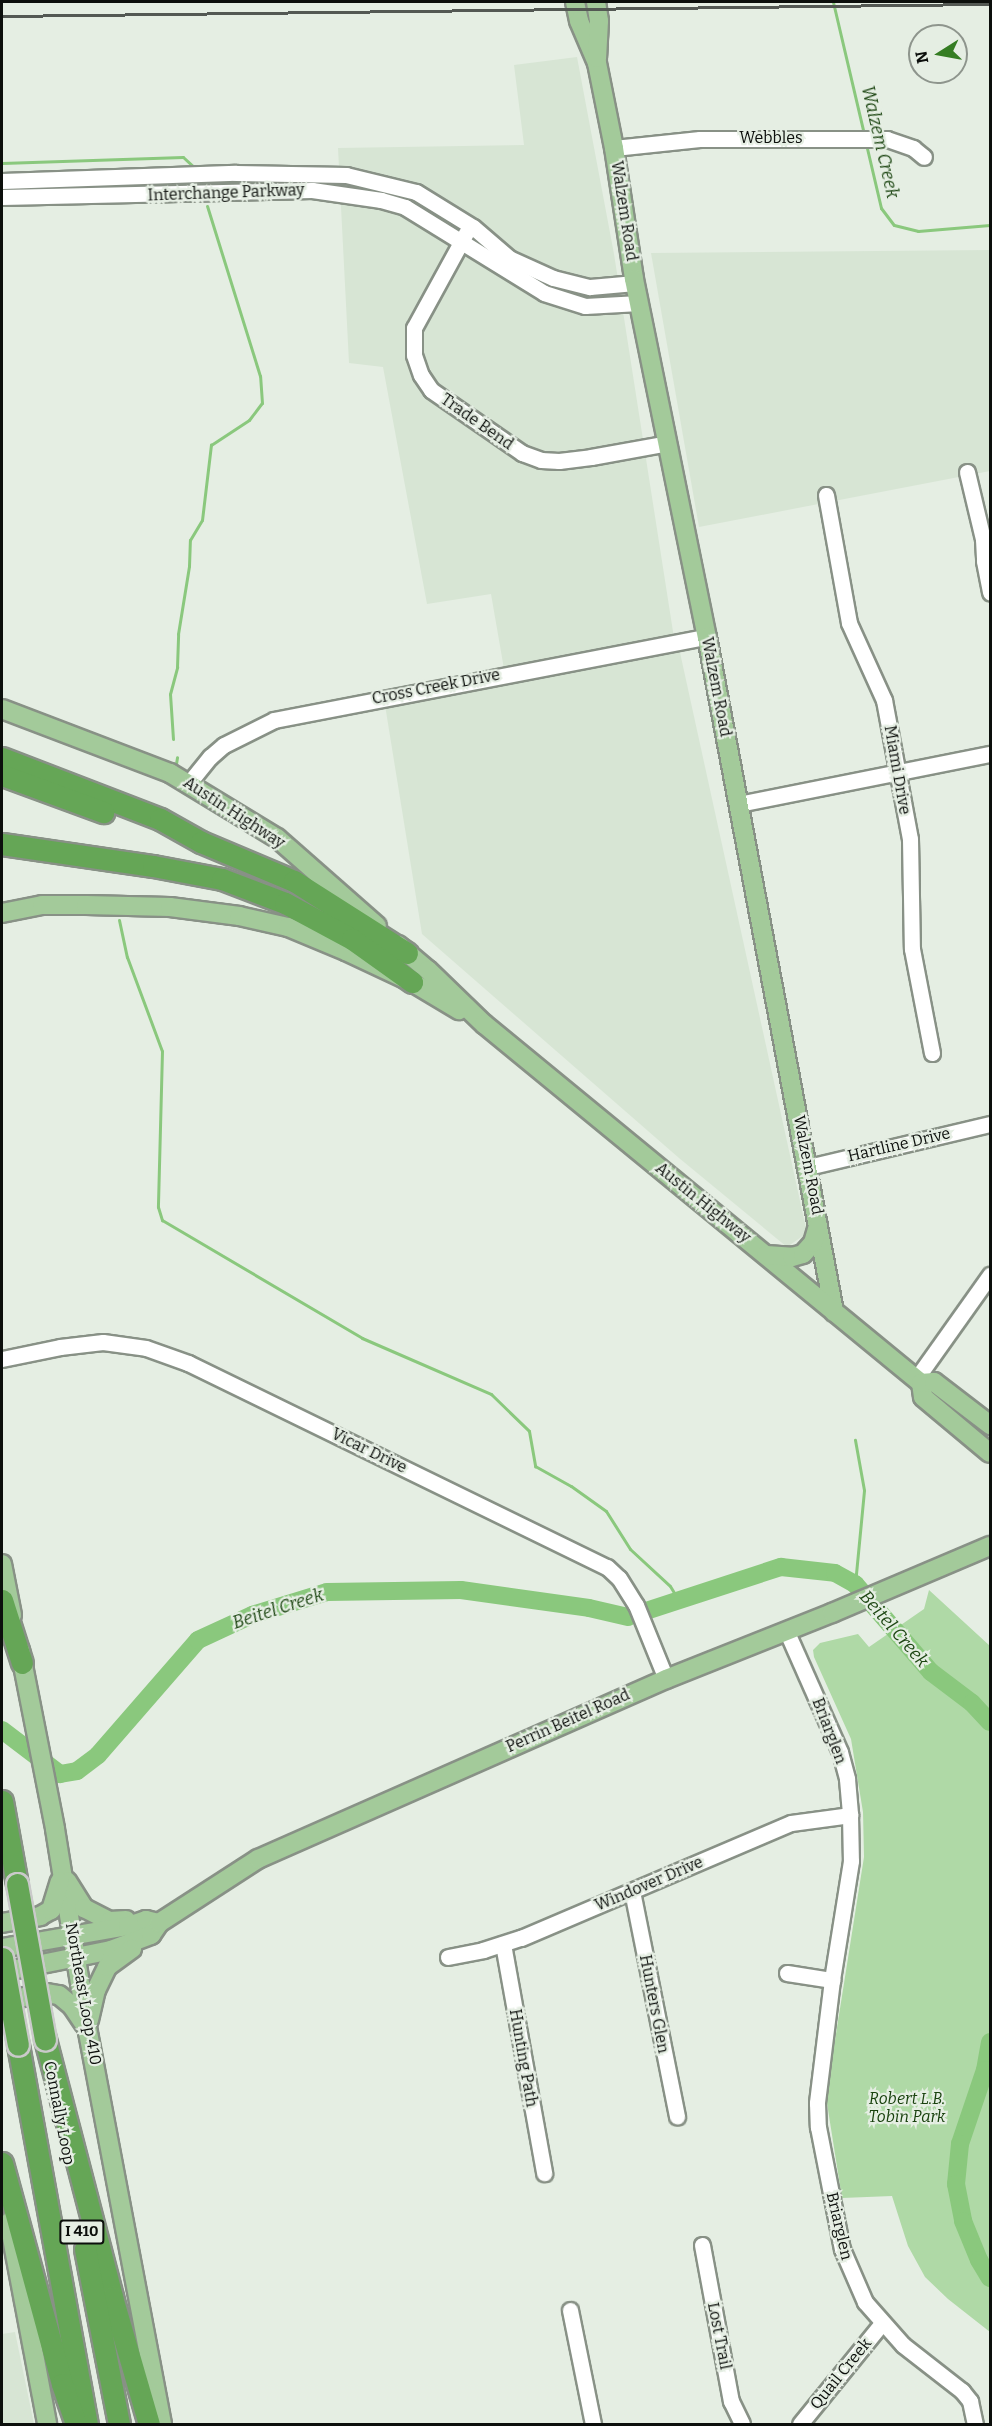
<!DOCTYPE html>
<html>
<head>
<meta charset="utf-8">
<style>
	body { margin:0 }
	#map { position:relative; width:992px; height:2426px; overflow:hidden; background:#e5eee3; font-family:Bitter,serif }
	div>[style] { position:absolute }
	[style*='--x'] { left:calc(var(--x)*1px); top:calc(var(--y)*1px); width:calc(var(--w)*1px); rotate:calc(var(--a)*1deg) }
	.built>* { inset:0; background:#d7e5d4 }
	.green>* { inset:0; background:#afd9a6 }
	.stream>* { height:3px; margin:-1.5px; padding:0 1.5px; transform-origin:1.5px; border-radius:1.5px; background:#8ac87d }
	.river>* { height:18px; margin:-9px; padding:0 9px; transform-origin:9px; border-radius:9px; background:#8ac87d }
	.roads { filter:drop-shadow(2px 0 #889186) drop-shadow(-2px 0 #889186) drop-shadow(0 2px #889186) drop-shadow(0 -2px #889186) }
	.minor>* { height:15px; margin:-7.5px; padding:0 7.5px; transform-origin:7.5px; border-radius:7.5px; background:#fff }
	.major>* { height:18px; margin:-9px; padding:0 9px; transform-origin:9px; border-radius:9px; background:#a3ca9a }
	.highway>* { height:21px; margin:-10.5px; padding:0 10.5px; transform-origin:10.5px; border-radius:10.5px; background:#65a656 }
	.rail>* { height:3px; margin:-1.5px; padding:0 1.5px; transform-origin:1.5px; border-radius:1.5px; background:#535853 }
	.bridges { filter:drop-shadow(2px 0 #cacaca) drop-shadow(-2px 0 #cacaca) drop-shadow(0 2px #cacaca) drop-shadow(0 -2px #cacaca) }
	.highway-bridge>* { height:21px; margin:-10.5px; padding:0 10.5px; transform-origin:10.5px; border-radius:10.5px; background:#65a656 }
	span { translate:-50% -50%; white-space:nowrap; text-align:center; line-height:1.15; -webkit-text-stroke:4.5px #e5eee3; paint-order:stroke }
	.shield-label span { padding:2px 4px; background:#e5eee3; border:2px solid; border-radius:4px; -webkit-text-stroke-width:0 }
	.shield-label { font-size:15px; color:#0c0f0c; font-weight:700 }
	.street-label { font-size:16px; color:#0c0f0c }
	.park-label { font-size:16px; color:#18410d; font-style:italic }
	.water-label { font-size:18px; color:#1f4815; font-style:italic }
	.frame { position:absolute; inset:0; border:3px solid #0c0f0c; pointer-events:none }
	.north { position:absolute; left:908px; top:24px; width:60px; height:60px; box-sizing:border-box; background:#e5eee3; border:2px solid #8e958d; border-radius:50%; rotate:259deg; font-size:16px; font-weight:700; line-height:24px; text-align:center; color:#0c0f0c }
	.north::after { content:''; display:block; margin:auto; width:21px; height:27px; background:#357d23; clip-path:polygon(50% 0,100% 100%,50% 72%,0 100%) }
</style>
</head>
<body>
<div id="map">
	<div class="built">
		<i style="clip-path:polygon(577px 57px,614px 254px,674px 638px,504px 669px,491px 594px,427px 604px,383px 367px,349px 363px,338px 148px,524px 145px,514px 65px)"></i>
		<i style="clip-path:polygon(990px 250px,990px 471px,699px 527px,651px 253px)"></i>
		<i style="clip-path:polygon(679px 648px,807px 1233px,787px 1247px,679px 1158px,422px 934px,385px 705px)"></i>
		<i style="clip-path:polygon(15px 2332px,34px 2424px,2px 2424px,2px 2334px)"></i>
	</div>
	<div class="green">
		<i style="clip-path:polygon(929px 1590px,990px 1646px,990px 2332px,948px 2299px,925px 2277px,908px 2246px,892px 2196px,842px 2198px,826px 2097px,864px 1857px,863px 1812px,851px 1739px,814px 1657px,813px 1650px,820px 1643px,858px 1634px,869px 1647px,924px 1609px)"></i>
	</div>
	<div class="stream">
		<i style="--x:833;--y:2;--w:136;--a:76.8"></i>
		<i style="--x:866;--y:144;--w:66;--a:76.8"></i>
		<i style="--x:881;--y:208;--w:21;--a:53"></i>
		<i style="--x:894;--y:225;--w:25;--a:14"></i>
		<i style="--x:918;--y:231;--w:72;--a:-4.8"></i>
		<i style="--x:2;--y:163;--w:181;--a:-1.9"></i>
		<i style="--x:183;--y:157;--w:16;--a:43"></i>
		<i style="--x:173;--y:739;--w:45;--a:-93.8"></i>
		<i style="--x:170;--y:694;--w:28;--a:-75"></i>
		<i style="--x:177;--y:667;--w:33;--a:-88"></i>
		<i style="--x:178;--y:634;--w:69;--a:-80.8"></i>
		<i style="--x:189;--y:566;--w:26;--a:-88"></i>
		<i style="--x:190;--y:540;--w:23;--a:-59"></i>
		<i style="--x:202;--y:520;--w:76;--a:-83.2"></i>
		<i style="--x:211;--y:445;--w:45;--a:-33.3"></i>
		<i style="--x:249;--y:420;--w:21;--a:-53"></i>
		<i style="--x:262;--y:403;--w:27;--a:-94"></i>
		<i style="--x:260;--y:376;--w:178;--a:-107.3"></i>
		<i style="--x:175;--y:770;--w:13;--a:-81"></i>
		<i style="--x:119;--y:920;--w:38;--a:78"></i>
		<i style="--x:127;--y:957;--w:100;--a:69.6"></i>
		<i style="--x:162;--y:1051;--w:156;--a:91.5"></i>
		<i style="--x:158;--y:1207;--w:14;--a:73"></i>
		<i style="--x:162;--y:1220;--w:232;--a:30.5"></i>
		<i style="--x:362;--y:1338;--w:141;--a:23.5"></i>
		<i style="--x:491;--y:1394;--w:53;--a:44.2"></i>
		<i style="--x:529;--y:1431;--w:36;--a:80"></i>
		<i style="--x:535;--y:1466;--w:41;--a:29.1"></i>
		<i style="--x:571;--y:1486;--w:43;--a:35.5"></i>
		<i style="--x:606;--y:1511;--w:45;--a:57.7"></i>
		<i style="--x:630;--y:1549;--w:54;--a:42.8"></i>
		<i style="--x:670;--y:1586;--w:17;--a:59"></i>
		<i style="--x:855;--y:1584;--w:94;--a:-84.5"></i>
		<i style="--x:864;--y:1490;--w:51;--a:-100.2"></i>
	</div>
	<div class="river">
		<i style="--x:646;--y:1611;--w:142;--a:-18.1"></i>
		<i style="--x:781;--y:1567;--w:54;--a:6.3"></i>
		<i style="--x:835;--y:1573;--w:23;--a:29"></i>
		<i style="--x:855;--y:1584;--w:116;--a:49.2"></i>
		<i style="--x:931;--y:1672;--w:51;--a:37.1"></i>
		<i style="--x:972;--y:1703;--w:26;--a:47"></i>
		<i style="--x:2;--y:1730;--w:73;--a:37.2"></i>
		<i style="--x:60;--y:1774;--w:17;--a:-10"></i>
		<i style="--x:77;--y:1771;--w:26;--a:-37"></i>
		<i style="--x:98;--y:1755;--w:152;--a:-49"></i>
		<i style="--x:198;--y:1640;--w:60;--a:-24.8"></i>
		<i style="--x:252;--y:1615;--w:78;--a:-17"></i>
		<i style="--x:327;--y:1592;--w:134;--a:-0.9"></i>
		<i style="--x:461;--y:1590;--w:129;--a:8"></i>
		<i style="--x:589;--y:1608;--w:40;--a:13"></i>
		<i style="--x:990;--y:2042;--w:28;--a:100"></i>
		<i style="--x:985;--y:2070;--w:78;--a:108.7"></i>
		<i style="--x:960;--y:2144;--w:40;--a:95.7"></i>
		<i style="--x:956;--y:2184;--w:38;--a:79"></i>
		<i style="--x:963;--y:2221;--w:42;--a:67.7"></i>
		<i style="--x:979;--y:2260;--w:21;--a:59"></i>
	</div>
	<div class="roads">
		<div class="minor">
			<i style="--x:614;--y:148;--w:86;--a:-6"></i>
			<i style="--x:700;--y:139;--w:187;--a:0"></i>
			<i style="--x:887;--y:139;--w:28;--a:19"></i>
			<i style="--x:913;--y:148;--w:14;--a:39"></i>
			<i style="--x:2;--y:181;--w:234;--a:-2"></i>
			<i style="--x:236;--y:173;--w:110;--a:1"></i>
			<i style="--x:346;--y:175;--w:72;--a:13.7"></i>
			<i style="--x:416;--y:192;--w:67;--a:31.6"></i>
			<i style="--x:473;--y:227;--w:48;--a:40.7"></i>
			<i style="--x:509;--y:258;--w:48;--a:24.4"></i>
			<i style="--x:553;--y:278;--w:38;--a:14"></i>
			<i style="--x:590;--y:287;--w:45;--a:-5.1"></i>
			<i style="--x:2;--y:197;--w:310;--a:-1.3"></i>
			<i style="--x:312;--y:190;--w:70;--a:8.2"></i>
			<i style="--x:381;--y:200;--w:25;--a:16"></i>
			<i style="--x:405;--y:207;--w:163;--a:31.7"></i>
			<i style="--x:544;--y:293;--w:43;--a:17.6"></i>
			<i style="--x:585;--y:306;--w:54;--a:-3.2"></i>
			<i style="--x:466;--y:233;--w:108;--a:118.7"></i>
			<i style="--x:414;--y:328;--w:27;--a:90"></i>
			<i style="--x:414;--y:355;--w:21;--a:71"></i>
			<i style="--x:421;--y:375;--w:18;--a:56"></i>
			<i style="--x:431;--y:390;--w:111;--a:34.7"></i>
			<i style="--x:522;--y:453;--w:20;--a:20"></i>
			<i style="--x:541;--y:460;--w:18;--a:3"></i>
			<i style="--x:559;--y:461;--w:32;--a:-7"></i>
			<i style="--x:591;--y:457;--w:78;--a:-10.3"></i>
			<i style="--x:967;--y:472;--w:69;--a:76.6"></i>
			<i style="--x:983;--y:539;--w:22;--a:87"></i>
			<i style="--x:984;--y:561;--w:32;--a:79"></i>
			<i style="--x:826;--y:495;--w:130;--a:79.8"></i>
			<i style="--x:849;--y:623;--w:85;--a:65.6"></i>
			<i style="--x:884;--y:700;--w:141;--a:79.4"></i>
			<i style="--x:910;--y:839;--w:110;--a:89"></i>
			<i style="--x:912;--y:949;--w:106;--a:79.1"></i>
			<i style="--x:188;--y:784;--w:35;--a:-51"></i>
			<i style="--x:210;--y:757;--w:18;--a:-41"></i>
			<i style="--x:224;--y:745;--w:56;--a:-26.6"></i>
			<i style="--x:274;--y:720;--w:441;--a:-10.9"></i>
			<i style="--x:739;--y:804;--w:256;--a:-11.3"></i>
			<i style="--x:808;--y:1167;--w:187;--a:-13.3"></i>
			<i style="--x:2;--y:1359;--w:59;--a:-11.7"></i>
			<i style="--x:60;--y:1347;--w:43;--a:-6.6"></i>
			<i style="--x:103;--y:1342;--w:43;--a:7.9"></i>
			<i style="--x:146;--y:1348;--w:45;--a:19.7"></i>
			<i style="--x:188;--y:1363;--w:466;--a:26"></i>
			<i style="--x:607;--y:1567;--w:16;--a:43"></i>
			<i style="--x:619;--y:1578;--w:32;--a:58"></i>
			<i style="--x:636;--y:1605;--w:80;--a:67.9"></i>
			<i style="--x:916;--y:1379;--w:128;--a:-54.6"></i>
			<i style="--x:786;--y:1630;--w:133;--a:66.1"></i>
			<i style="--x:840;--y:1752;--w:28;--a:75"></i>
			<i style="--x:847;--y:1779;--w:36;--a:85"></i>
			<i style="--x:850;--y:1815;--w:46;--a:88.8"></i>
			<i style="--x:851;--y:1861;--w:121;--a:99.1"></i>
			<i style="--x:832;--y:1980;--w:124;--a:97"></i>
			<i style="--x:817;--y:2103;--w:24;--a:88"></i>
			<i style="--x:818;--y:2127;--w:124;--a:78.9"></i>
			<i style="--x:842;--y:2249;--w:58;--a:66.5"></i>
			<i style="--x:865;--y:2302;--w:57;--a:48.5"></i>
			<i style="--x:903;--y:2345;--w:75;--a:37.9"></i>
			<i style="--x:962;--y:2391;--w:13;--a:51"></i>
			<i style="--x:970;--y:2401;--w:24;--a:78"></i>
			<i style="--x:632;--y:1891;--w:230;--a:78.7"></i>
			<i style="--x:503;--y:1944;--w:233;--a:79.8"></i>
			<i style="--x:448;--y:1957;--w:36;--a:-11"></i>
			<i style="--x:483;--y:1950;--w:40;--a:-18"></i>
			<i style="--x:521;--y:1938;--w:293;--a:-23.1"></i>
			<i style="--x:791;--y:1823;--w:60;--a:-7.7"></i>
			<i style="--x:787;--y:1973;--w:46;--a:8.8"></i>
			<i style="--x:702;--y:2245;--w:159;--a:79.5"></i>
			<i style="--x:731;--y:2401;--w:25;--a:64"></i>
			<i style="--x:570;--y:2310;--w:116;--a:78.6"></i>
			<i style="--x:800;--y:2424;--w:130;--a:-50.9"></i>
		</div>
		<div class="major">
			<i style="--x:575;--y:2;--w:19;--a:78"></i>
			<i style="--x:579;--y:21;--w:46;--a:66.8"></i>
			<i style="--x:597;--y:63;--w:87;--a:78.7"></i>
			<i style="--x:614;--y:148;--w:133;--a:81.3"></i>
			<i style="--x:634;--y:279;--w:365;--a:78.5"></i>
			<i style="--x:707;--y:637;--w:687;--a:79.34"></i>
			<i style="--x:596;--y:2;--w:19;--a:81"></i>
			<i style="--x:599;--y:21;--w:37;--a:93"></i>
			<i style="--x:2;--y:709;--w:180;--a:20.9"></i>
			<i style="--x:170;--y:773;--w:125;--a:31.3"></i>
			<i style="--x:277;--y:838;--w:133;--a:41.3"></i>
			<i style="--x:2;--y:913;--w:41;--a:-11.3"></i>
			<i style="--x:42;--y:905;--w:44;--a:0"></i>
			<i style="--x:86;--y:905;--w:84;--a:1.4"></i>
			<i style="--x:170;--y:907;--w:70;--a:7.4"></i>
			<i style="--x:239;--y:916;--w:50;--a:12.7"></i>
			<i style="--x:288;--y:927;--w:63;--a:22.5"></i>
			<i style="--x:346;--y:951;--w:73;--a:25.2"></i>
			<i style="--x:412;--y:982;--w:55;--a:30.8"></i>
			<i style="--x:398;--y:945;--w:39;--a:40"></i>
			<i style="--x:428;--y:970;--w:78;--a:44"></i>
			<i style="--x:484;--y:1024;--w:566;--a:39.4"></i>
			<i style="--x:921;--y:1383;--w:14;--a:82"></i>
			<i style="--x:923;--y:1397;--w:87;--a:39.9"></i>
			<i style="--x:766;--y:1255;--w:26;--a:4"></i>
			<i style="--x:792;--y:1257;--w:11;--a:-15"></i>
			<i style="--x:803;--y:1254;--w:15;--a:-48"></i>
			<i style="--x:813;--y:1243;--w:18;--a:-74"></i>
			<i style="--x:921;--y:1383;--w:13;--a:-4"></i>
			<i style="--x:934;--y:1382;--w:71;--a:37.5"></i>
			<i style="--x:2;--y:1564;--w:52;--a:78.9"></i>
			<i style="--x:20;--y:1650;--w:182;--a:78.9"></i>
			<i style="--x:55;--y:1829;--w:201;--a:80.8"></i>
			<i style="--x:87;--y:2027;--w:404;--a:79.3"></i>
			<i style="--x:67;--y:1881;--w:32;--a:58"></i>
			<i style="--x:84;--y:1908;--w:29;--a:27"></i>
			<i style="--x:110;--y:1921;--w:16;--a:-4"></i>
			<i style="--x:2;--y:1923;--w:39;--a:-10"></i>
			<i style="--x:40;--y:1916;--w:13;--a:-29"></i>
			<i style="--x:51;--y:1910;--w:30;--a:-73"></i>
			<i style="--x:2;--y:1948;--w:128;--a:-9.9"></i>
			<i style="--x:128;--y:1926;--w:19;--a:-18"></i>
			<i style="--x:146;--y:1920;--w:13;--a:13"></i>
			<i style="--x:2;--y:1972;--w:111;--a:-11.4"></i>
			<i style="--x:111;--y:1950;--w:43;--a:-20.6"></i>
			<i style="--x:151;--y:1935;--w:14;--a:-56"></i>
			<i style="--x:159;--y:1923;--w:118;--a:-32.9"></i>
			<i style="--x:258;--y:1859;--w:446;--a:-23.8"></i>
			<i style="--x:666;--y:1679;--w:179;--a:-21.7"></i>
			<i style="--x:832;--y:1613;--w:172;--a:-23"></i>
			<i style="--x:2;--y:2001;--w:45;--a:-10.3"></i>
			<i style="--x:46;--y:1993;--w:13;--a:9"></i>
			<i style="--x:59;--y:1995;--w:17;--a:40"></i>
			<i style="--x:72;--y:2006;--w:22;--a:56"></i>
			<i style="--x:89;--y:2020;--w:31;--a:-77"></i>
			<i style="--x:96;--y:1990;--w:25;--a:-64"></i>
			<i style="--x:107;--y:1967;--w:31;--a:-36"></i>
			<i style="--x:9;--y:2222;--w:206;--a:79.3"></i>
		</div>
		<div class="highway">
			<i style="--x:2;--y:758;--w:169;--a:21.1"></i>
			<i style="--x:160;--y:819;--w:47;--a:29.3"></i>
			<i style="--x:201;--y:842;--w:101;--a:22.8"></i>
			<i style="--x:294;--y:881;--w:134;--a:32.5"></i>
			<i style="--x:2;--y:775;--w:108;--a:20.1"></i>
			<i style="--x:2;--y:844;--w:153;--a:8.3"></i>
			<i style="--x:153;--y:866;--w:70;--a:10.7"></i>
			<i style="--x:222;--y:879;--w:67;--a:20.9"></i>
			<i style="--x:285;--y:903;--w:76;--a:28.2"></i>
			<i style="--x:352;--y:939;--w:74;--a:35.6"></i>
			<i style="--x:2;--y:1600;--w:66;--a:72.4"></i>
			<i style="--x:2;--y:1801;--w:84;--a:79.8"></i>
			<i style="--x:45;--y:2039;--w:267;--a:75.4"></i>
			<i style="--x:112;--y:2297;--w:132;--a:73.8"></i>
			<i style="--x:18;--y:2045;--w:385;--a:79.7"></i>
			<i style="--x:2;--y:2163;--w:229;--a:74.8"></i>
			<i style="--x:62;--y:2384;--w:42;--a:70.7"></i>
			<i style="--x:85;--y:2249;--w:178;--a:79"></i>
		</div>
	</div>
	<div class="rail">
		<i style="--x:2;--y:16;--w:988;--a:-0.7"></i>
	</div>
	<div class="bridges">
		<div class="highway-bridge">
			<i style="--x:17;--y:1884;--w:158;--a:79.8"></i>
			<i style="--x:2;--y:1958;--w:88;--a:79.6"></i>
		</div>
	</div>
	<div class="shield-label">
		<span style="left:82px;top:2232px">I 410</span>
	</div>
	<div class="street-label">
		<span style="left:771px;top:138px">Webbles</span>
		<span style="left:226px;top:193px;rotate:-2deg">Interchange Parkway</span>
		<span style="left:624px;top:211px;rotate:81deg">Walzem Road</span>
		<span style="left:477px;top:422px;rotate:35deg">Trade Bend</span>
		<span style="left:436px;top:687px;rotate:-11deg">Cross Creek Drive</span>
		<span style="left:716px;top:687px;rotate:79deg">Walzem Road</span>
		<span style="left:897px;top:770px;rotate:80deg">Miami Drive</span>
		<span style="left:234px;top:813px;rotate:33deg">Austin Highway</span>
		<span style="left:899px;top:1145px;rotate:-13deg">Hartline Drive</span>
		<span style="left:808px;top:1165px;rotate:79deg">Walzem Road</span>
		<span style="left:703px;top:1203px;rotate:39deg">Austin Highway</span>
		<span style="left:369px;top:1451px;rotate:26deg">Vicar Drive</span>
		<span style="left:568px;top:1721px;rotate:-24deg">Perrin Beitel Road</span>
		<span style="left:829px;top:1731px;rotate:69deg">Briarglen</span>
		<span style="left:649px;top:1884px;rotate:-23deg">Windover Drive</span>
		<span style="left:83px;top:1994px;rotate:80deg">Northeast Loop 410</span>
		<span style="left:654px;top:2004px;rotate:79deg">Hunters Glen</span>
		<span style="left:523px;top:2058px;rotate:80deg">Hunting Path</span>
		<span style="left:59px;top:2113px;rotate:79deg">Connally Loop</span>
		<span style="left:839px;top:2226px;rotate:77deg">Briarglen</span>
		<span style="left:719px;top:2336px;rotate:79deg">Lost Trail</span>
		<span style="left:841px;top:2374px;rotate:-51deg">Quail Creek</span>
	</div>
	<div class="park-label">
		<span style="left:907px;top:2108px">Robert L.B.<br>Tobin Park</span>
	</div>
	<div class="water-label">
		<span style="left:880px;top:142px;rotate:77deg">Walzem Creek</span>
		<span style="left:278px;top:1609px;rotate:-18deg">Beitel Creek</span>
		<span style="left:894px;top:1629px;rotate:49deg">Beitel Creek</span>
	</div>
	<div class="frame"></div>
	<div class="north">N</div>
</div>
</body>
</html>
